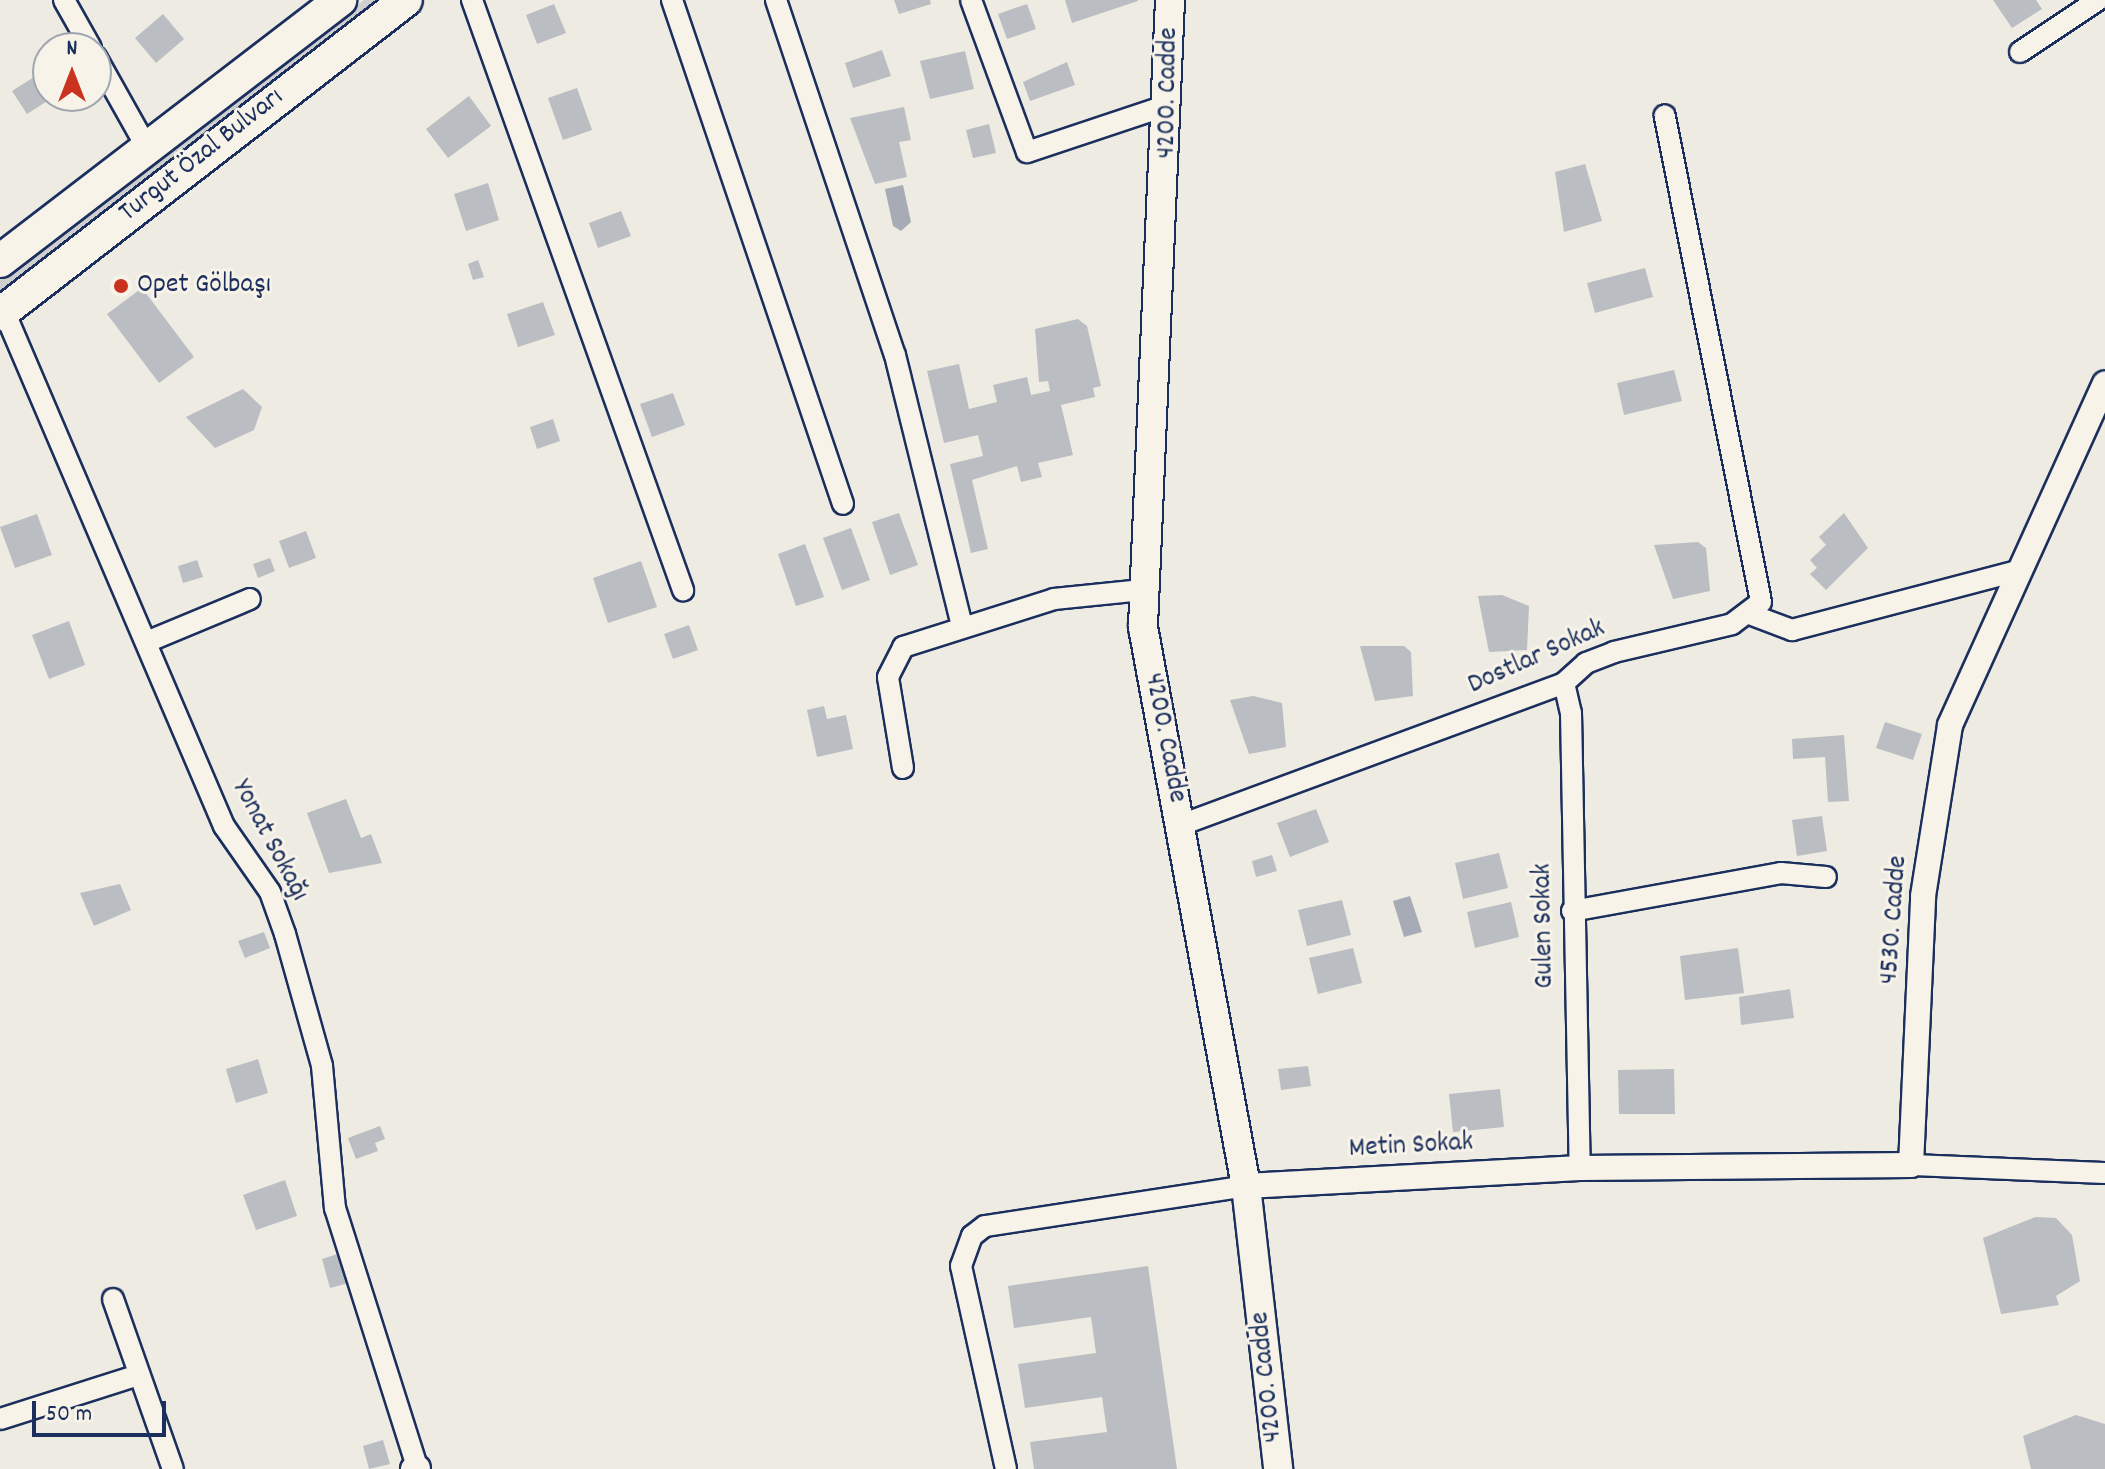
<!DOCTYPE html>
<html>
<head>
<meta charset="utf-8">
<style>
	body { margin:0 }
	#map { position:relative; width:2105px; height:1469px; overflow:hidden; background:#eeebe2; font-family:Dekko,sans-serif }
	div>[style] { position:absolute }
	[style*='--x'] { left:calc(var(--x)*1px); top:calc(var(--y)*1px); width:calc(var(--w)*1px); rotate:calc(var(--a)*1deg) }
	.green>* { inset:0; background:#cfcfcf }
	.water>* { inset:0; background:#a6abb5 }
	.building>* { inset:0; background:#babdc2 }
	.roads { filter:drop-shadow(2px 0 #1b2f5e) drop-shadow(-2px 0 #1b2f5e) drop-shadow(0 2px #1b2f5e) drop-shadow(0 -2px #1b2f5e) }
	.minor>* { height:20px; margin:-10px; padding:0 10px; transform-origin:10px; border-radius:10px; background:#f7f3e8 }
	.tertiary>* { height:24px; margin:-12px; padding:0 12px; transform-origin:12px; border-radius:12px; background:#f7f3e8 }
	.secondary>* { height:28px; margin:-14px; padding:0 14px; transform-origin:14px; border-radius:14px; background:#f7f3e8 }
	.primary>* { height:32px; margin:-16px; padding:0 16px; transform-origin:16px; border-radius:16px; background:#f7f3e8 }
	.dots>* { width:22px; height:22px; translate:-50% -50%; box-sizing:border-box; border:4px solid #f7f3e8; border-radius:50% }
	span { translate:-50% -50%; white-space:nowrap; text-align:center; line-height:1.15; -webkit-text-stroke:6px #f7f3e8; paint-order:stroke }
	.street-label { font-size:28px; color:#1b2f5e }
	.poi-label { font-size:28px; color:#1b2f5e }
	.left { translate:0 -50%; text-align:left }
	.north { position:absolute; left:32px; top:32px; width:80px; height:80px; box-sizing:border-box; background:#f7f3e8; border:2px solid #9fa5b1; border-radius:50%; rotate:0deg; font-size:22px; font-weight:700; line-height:32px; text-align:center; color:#1b2f5e }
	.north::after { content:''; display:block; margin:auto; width:28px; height:36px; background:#c8321e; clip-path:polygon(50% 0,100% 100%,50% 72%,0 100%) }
	.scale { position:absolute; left:32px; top:1401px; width:134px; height:36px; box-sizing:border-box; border:4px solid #1b2f5e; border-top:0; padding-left:10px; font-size:24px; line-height:28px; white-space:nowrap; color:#1b2f5e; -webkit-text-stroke:6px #f7f3e8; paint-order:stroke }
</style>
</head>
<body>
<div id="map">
	<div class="green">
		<i style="clip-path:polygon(364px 0,384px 0,0 295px,0 279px)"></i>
	</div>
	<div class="water">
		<i style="clip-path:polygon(903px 185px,911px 222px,901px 231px,893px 226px,885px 189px)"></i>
		<i style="clip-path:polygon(1410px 896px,1422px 932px,1404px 937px,1393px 901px)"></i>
	</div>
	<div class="building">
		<i style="clip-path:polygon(894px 0,930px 0,931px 4px,899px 14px)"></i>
		<i style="clip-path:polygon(1065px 0,1138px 0,1138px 1px,1072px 23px)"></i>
		<i style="clip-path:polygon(1993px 0,2036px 0,2042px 9px,2012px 28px)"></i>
		<i style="clip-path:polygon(554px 4px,566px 33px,537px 44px,526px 15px)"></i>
		<i style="clip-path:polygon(1027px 4px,1036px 29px,1007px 39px,998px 14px)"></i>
		<i style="clip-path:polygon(163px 14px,184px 39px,156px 63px,135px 38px)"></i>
		<i style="clip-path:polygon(882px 50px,891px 76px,853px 88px,845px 63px)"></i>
		<i style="clip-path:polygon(965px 51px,974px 89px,930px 99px,920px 61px)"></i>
		<i style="clip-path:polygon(1067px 62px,1075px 85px,1030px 101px,1023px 82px)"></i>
		<i style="clip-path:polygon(45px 70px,48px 96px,55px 96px,27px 114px,12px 91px)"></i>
		<i style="clip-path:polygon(577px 88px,592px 130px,563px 140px,548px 98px)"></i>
		<i style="clip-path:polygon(469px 96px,491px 126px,448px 158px,426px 129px)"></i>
		<i style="clip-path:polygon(904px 107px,911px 140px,899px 142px,907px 177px,875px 184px,850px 118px)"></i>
		<i style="clip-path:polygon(989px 124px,996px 153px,973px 158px,966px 130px)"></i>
		<i style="clip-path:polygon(1585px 164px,1602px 221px,1564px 232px,1555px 172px)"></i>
		<i style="clip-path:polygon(488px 183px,499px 220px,466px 231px,454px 194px)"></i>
		<i style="clip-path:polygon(621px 211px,631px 236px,598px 248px,589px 223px)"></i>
		<i style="clip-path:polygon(478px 260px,484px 277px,473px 280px,468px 264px)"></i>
		<i style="clip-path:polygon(1645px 268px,1653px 297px,1595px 313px,1587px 283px)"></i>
		<i style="clip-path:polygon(142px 288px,194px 357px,159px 383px,107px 314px)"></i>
		<i style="clip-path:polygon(543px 302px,555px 335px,518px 347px,507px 314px)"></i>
		<i style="clip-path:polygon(1078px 319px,1087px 326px,1101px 386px,1093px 388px,1095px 397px,1061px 405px,1073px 455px,1038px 463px,1042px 477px,1021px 482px,1017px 466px,972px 480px,988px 549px,971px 553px,950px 464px,983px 456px,978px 435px,944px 443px,927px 371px,959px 364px,969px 409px,997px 402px,993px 385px,1027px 377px,1031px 395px,1050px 391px,1048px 381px,1039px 382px,1035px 329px)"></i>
		<i style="clip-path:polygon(1674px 370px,1682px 401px,1624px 415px,1617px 383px)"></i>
		<i style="clip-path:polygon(243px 389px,262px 407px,254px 430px,215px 448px,186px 417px)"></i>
		<i style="clip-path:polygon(673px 393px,685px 425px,652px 437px,640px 404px)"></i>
		<i style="clip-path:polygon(553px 419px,560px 441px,537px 449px,530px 427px)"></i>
		<i style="clip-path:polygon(899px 513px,918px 565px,890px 575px,872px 522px)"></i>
		<i style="clip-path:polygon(1844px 513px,1868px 548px,1826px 590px,1810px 574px,1817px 568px,1810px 560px,1826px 545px,1819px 537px)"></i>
		<i style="clip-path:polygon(37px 514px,52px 555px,15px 568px,0 527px)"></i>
		<i style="clip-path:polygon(851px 528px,870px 580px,842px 590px,823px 538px)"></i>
		<i style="clip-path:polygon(306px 531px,316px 558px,289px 568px,279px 541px)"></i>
		<i style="clip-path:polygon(1698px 542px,1706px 548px,1710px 591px,1673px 599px,1654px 545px)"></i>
		<i style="clip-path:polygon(805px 544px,824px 597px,796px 606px,778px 554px)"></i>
		<i style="clip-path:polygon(270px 558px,275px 571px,258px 578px,253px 564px)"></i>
		<i style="clip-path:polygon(197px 560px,203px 577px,183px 583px,178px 566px)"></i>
		<i style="clip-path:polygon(641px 561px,657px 607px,608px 623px,593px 578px)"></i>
		<i style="clip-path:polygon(1502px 595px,1529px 606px,1527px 650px,1489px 652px,1478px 596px)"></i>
		<i style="clip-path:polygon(69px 621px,85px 665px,49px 679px,32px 635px)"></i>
		<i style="clip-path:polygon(689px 625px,698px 650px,673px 659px,664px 634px)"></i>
		<i style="clip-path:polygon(1360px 646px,1404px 646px,1411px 652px,1413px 696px,1375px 701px)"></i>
		<i style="clip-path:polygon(1253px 696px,1282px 703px,1286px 747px,1249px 754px,1230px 700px)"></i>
		<i style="clip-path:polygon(824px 706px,827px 719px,846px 715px,853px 749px,817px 757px,807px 710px)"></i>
		<i style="clip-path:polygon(1885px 722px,1922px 734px,1913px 760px,1876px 748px)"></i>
		<i style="clip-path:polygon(1844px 735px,1849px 801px,1828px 802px,1825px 757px,1793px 759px,1792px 739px)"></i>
		<i style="clip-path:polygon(346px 799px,361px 838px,371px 834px,382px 863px,329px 873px,307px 813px)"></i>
		<i style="clip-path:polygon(1316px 809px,1329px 842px,1290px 857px,1277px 823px)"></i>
		<i style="clip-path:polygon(1822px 816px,1827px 851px,1797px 856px,1792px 820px)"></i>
		<i style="clip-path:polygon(1499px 853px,1508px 888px,1463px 899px,1455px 863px)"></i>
		<i style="clip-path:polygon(1272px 855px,1277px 871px,1256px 877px,1252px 861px)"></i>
		<i style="clip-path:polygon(120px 884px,131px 910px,94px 926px,80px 893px)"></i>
		<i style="clip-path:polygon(1342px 900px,1351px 935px,1307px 946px,1298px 910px)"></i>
		<i style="clip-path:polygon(1511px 902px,1519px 937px,1475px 948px,1467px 912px)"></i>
		<i style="clip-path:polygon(264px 932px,270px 948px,245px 958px,238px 941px)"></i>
		<i style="clip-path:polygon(1353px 948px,1362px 983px,1318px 994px,1309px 958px)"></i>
		<i style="clip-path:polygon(1738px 948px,1744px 993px,1685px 1000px,1680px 956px)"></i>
		<i style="clip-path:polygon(1790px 989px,1794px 1018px,1741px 1025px,1739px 997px)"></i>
		<i style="clip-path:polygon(258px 1059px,268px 1093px,236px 1103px,226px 1069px)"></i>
		<i style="clip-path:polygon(1308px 1066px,1311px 1086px,1281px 1090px,1278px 1069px)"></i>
		<i style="clip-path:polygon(1674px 1069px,1675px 1114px,1619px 1114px,1618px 1070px)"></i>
		<i style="clip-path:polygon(1500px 1089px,1504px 1127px,1453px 1132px,1449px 1094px)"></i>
		<i style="clip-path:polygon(380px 1126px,385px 1139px,375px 1143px,378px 1151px,356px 1159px,348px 1138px)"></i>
		<i style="clip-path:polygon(285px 1180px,297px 1216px,256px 1230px,243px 1195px)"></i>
		<i style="clip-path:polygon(2035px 1217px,2056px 1218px,2072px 1235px,2080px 1281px,2056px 1296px,2059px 1305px,2001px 1314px,1983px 1238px)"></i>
		<i style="clip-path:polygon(344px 1252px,352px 1282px,330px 1288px,322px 1259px)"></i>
		<i style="clip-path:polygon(1148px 1266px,1177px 1469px,1034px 1469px,1030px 1442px,1107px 1432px,1102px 1397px,1025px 1408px,1018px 1364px,1096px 1353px,1091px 1317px,1014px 1328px,1008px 1286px)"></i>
		<i style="clip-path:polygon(2076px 1415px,2105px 1424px,2105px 1469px,2031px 1469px,2023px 1436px)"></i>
		<i style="clip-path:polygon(383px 1440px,390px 1464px,369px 1469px,363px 1446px)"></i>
	</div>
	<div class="roads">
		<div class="minor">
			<i style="--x:64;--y:0;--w:55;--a:60.6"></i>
			<i style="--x:472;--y:0;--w:627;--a:70.32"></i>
			<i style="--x:672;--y:0;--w:532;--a:71.26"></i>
			<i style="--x:776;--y:0;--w:374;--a:71.5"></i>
			<i style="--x:895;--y:355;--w:278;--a:76.1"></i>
			<i style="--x:971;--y:0;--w:162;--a:69.8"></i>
			<i style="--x:1027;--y:152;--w:149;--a:-18.4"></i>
			<i style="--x:2020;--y:52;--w:94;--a:-33.7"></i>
			<i style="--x:96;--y:57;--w:102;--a:60.7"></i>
			<i style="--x:4;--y:311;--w:560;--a:66.87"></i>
			<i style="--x:224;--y:826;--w:80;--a:55.1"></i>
			<i style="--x:270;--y:892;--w:45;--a:70.3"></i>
			<i style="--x:285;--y:934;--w:137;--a:74.3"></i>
			<i style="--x:322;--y:1066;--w:143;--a:84.8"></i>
			<i style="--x:335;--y:1208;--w:274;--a:72.4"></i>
			<i style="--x:1752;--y:615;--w:43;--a:20.6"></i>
			<i style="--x:1792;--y:630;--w:237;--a:-14.7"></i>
			<i style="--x:149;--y:641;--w:109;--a:-22.6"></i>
			<i style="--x:1564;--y:683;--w:31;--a:77"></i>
			<i style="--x:1571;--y:713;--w:455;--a:88.9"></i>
			<i style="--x:903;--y:768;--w:92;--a:-99.4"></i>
			<i style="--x:888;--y:677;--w:34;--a:-63"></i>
			<i style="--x:903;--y:647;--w:158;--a:-17.6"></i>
			<i style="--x:1054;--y:599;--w:89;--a:-5.8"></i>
			<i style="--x:1181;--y:825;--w:408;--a:-20.3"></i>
			<i style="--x:1564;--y:683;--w:30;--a:-42"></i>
			<i style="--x:1586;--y:663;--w:30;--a:-21"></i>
			<i style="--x:1614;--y:652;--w:121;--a:-13.3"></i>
			<i style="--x:1732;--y:624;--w:36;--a:-37"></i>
			<i style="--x:1761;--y:602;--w:496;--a:-101.2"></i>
			<i style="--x:1572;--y:911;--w:212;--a:-10.3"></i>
			<i style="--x:1781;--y:873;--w:45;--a:5.1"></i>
			<i style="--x:1911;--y:1165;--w:194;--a:2.4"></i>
			<i style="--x:113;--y:1299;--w:180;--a:70.6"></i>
			<i style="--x:0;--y:1419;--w:146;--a:-17.6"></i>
			<i style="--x:1006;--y:1469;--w:208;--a:-102.5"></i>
			<i style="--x:961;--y:1266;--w:32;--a:-70"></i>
			<i style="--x:972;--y:1236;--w:16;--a:-38"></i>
			<i style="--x:985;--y:1226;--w:264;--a:-8.7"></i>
		</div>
		<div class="tertiary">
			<i style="--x:1246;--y:1186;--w:334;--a:-3.1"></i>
			<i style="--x:1580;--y:1168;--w:331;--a:-0.5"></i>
			<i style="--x:1911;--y:1165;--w:269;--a:-87.4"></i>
			<i style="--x:1923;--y:896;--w:173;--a:-81"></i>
			<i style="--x:1950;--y:725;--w:375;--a:-65.6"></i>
			<i style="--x:413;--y:1469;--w:5;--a:-11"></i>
		</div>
		<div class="secondary">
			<i style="--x:1170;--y:0;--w:628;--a:92.47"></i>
			<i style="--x:1143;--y:627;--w:568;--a:79.56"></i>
			<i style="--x:1246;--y:1186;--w:285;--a:83.5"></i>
		</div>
		<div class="primary">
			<i style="--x:0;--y:261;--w:429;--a:-37.5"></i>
			<i style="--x:0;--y:314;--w:513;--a:-37.72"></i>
		</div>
	</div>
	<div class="dots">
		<i style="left:121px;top:286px;background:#c8321e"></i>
	</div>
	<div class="street-label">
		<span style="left:1169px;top:93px;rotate:-89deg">4200. Cadde</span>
		<span style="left:202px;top:156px;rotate:-38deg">Turgut Özal Bulvarı</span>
		<span style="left:1537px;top:658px;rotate:-24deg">Dostlar Sokak</span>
		<span style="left:1164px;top:738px;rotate:79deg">4200. Cadde</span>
		<span style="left:269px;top:841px;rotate:62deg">Yonat Sokağı</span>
		<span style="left:1895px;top:920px;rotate:-86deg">4530. Cadde</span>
		<span style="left:1545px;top:926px;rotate:-91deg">Gulen Sokak</span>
		<span style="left:1411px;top:1147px;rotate:-3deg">Metin Sokak</span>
		<span style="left:1268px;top:1377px;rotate:-96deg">4200. Cadde</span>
	</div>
	<div class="poi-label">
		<span class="left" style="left:137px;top:286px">Opet Gölbaşı</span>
	</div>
	<div class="north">N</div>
	<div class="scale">50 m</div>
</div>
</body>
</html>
